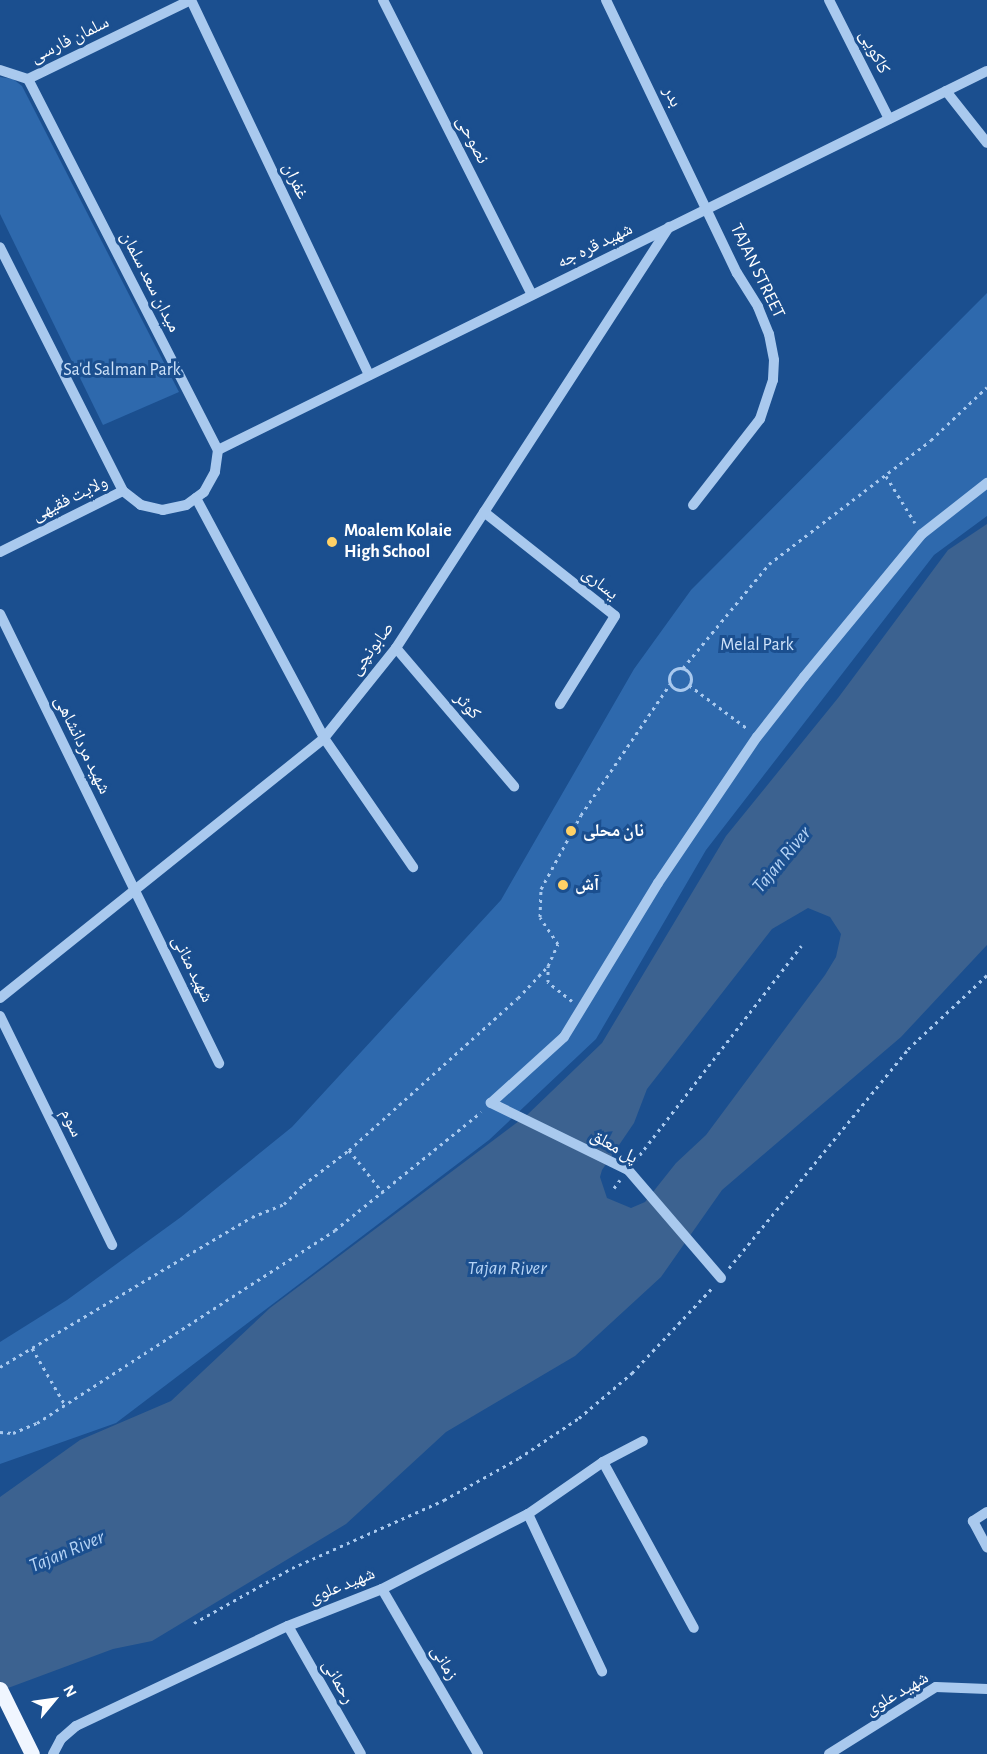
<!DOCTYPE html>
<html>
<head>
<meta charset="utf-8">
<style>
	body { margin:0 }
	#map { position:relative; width:987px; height:1754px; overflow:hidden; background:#1b4f8f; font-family:"Alegreya Sans","Noto Naskh Arabic",sans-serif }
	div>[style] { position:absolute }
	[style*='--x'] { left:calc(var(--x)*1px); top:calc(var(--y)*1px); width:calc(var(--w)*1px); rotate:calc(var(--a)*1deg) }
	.green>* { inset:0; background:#2e69ad }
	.water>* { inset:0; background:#3c6290 }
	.path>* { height:3px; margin-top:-1.5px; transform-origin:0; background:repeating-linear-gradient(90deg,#a9c9ee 0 3px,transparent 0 7.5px) }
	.path>.ring { margin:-1.5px; padding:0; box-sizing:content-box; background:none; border:3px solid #a9c9ee; border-radius:50% }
	.minor>* { height:10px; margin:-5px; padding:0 5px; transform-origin:5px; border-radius:5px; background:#a9c9ee }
	.major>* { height:15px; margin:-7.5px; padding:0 7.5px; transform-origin:7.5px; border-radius:7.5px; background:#f0f6ff }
	.dots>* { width:16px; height:16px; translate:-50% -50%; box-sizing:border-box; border:3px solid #1b4f8f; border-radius:50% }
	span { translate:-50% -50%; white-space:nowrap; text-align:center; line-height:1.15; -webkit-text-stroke:6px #1b4f8f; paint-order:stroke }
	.street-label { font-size:18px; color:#fff }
	.park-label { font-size:18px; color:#cfe3fa }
	.poi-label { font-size:18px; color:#fff; font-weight:700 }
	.left { translate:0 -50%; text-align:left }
	.water-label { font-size:20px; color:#b5d3f5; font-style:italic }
	.north { position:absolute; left:24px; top:1670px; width:60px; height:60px; -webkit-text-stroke:4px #1b4f8f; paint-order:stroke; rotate:61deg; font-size:16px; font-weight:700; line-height:24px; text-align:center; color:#fff }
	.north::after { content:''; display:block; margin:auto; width:21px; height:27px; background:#fff; clip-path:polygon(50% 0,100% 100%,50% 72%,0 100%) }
</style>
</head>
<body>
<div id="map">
	<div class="green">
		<i style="clip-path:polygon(0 77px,13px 79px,22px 86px,179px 392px,103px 425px,0 214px)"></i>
		<i style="clip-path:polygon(987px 293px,987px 516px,934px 555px,706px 850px,596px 1039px,489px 1140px,116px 1423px,0 1464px,0 1342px,67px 1300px,181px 1217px,292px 1127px,501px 900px,634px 669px,691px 590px)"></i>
	</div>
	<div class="water">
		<i style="clip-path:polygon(evenodd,987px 524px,987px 945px,901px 1037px,722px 1190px,661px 1277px,575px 1356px,446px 1432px,346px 1524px,152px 1641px,113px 1649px,0 1691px,0 1497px,80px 1440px,171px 1401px,270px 1308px,527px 1115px,602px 1043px,726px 836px,838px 698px,948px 550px,987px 524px,808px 908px,830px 917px,841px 934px,836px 957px,825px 975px,706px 1135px,676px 1163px,645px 1202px,631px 1208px,607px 1198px,600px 1177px,602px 1170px,634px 1123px,647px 1089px,772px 929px,808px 908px)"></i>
	</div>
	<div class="path">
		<i style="--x:886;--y:476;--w:55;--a:58.3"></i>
		<i class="ring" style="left:669px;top:668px;width:19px;height:19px"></i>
		<i style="--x:683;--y:668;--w:135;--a:-50.4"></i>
		<i style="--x:769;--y:564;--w:204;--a:-37.4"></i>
		<i style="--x:931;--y:440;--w:77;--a:-43.4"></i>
		<i style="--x:689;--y:685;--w:74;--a:36.7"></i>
		<i style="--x:572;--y:1001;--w:31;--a:-142"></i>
		<i style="--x:548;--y:982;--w:16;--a:-90"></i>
		<i style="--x:548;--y:966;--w:24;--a:-66"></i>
		<i style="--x:558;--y:944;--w:32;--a:-124"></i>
		<i style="--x:540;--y:917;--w:28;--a:-88"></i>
		<i style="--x:541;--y:889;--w:84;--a:-61.6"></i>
		<i style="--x:581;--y:815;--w:158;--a:-55.8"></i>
		<i style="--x:349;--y:1150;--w:55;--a:51.7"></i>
		<i style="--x:635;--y:1161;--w:272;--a:-52.3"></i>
		<i style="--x:614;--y:1188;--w:10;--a:-53"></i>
		<i style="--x:729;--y:1268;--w:283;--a:-50.7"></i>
		<i style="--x:908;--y:1049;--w:108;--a:-43.1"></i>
		<i style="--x:32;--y:1348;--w:66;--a:59.9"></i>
		<i style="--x:0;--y:1367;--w:293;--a:-30.8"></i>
		<i style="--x:252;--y:1217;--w:35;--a:-22"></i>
		<i style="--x:284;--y:1204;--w:27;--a:-45"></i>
		<i style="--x:303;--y:1185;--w:58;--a:-37.3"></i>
		<i style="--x:349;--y:1150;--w:227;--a:-42"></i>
		<i style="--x:518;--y:998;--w:44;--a:-46.8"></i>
		<i style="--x:0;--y:1432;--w:13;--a:4"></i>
		<i style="--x:13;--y:1433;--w:26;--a:-23"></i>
		<i style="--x:37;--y:1423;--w:355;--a:-32.9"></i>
		<i style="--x:335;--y:1230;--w:188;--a:-38.9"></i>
		<i style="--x:194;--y:1623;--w:112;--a:-29.3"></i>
		<i style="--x:292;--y:1568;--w:167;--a:-24.1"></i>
		<i style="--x:444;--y:1500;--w:86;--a:-29.2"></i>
		<i style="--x:519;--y:1458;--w:72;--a:-33.7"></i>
		<i style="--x:579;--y:1418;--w:70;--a:-40.3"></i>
		<i style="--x:632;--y:1373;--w:118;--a:-46.7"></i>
	</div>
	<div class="minor">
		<i style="--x:191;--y:0;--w:415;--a:64.6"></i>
		<i style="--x:383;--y:0;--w:330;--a:63.2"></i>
		<i style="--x:606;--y:0;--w:303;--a:64.4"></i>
		<i style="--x:737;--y:273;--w:40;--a:58"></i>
		<i style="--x:758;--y:307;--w:29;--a:68"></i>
		<i style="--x:769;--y:334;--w:26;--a:79"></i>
		<i style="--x:774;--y:360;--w:20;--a:93"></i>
		<i style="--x:773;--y:380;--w:41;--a:108.4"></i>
		<i style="--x:760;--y:419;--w:109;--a:127.9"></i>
		<i style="--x:829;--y:0;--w:133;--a:63.2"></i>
		<i style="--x:0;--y:70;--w:29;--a:18"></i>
		<i style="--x:28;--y:79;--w:417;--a:62.9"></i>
		<i style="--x:218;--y:450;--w:22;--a:98"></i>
		<i style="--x:215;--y:472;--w:23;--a:119"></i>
		<i style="--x:204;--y:492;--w:22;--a:144"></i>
		<i style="--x:186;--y:505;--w:24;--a:168"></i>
		<i style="--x:163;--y:510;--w:23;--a:-167"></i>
		<i style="--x:141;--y:505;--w:23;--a:-142"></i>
		<i style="--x:123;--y:491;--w:273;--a:-116.8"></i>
		<i style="--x:28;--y:79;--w:181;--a:-25.9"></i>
		<i style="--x:946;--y:91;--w:66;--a:51.7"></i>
		<i style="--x:218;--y:450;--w:857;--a:-26.24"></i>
		<i style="--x:196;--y:498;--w:272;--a:61.9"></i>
		<i style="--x:324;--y:738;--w:157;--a:55.4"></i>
		<i style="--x:484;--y:512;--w:167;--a:38.4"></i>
		<i style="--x:615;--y:616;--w:104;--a:122"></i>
		<i style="--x:0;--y:552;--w:137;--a:-26.4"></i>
		<i style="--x:0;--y:614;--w:500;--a:64"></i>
		<i style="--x:396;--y:648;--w:182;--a:49.5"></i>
		<i style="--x:0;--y:998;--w:415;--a:-38.7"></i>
		<i style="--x:324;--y:738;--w:115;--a:-51.3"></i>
		<i style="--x:396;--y:648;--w:502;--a:-57.04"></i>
		<i style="--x:0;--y:1016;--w:255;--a:63.9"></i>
		<i style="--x:721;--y:1278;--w:143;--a:-130.7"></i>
		<i style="--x:628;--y:1170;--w:153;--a:-153.9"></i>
		<i style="--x:491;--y:1103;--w:98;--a:-42.1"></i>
		<i style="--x:564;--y:1037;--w:180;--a:-58.6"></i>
		<i style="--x:658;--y:883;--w:176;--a:-55.9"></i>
		<i style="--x:757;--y:737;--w:76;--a:-51.9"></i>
		<i style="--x:804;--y:677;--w:185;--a:-50.5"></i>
		<i style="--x:922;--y:534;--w:83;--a:-38.1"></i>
		<i style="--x:603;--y:1462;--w:189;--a:61.3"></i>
		<i style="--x:987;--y:1512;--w:17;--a:147"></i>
		<i style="--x:973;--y:1521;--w:30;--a:62"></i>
		<i style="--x:528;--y:1514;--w:174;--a:64.8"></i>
		<i style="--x:382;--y:1589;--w:191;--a:59.8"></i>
		<i style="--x:288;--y:1626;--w:147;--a:60.3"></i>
		<i style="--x:53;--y:1754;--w:17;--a:-62"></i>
		<i style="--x:61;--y:1739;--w:20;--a:-41"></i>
		<i style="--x:76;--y:1726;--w:234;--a:-25.3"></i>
		<i style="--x:288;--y:1626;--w:101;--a:-21.5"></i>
		<i style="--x:382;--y:1589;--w:164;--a:-27.2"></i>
		<i style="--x:528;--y:1514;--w:91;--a:-34.7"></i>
		<i style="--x:603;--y:1462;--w:45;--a:-27.7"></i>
		<i style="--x:829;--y:1754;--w:126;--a:-32.1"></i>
		<i style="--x:936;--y:1687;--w:51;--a:2.2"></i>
	</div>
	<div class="major">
		<i style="--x:0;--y:1689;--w:72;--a:63.8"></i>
	</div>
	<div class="dots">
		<i style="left:332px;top:542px;background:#ffd166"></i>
		<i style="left:571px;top:831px;background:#ffd166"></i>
		<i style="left:563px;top:885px;background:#ffd166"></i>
	</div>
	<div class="street-label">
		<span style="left:70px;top:40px;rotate:-26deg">سلمان فارسی</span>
		<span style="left:874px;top:52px;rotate:63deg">کاکویی</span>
		<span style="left:672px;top:97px;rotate:64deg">بدر</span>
		<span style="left:472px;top:140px;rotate:63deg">نصوحی</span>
		<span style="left:295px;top:181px;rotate:65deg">غفران</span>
		<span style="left:595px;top:246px;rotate:-26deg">شهید قره جه</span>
		<span style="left:757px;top:271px;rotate:64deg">TAJAN STREET</span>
		<span style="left:150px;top:282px;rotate:63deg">میدان سعد سلمان</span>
		<span style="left:70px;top:499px;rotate:-26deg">ولایت فقیهی</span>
		<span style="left:600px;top:584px;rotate:39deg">یساری</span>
		<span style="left:372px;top:649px;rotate:-53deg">صابونچی</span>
		<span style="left:467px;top:706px;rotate:49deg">کوثر</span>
		<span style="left:82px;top:745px;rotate:64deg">شهید مردانشاهی</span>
		<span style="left:192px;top:969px;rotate:64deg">شهید منانی</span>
		<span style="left:71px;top:1123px;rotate:64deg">سوم</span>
		<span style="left:614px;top:1147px;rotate:30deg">پل معلق</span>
		<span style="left:342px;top:1586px;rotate:-22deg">شهید علوی</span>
		<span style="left:444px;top:1663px;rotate:60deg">زمانی</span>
		<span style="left:338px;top:1682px;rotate:61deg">رحمانی</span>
		<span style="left:897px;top:1694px;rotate:-30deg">شهید علوی</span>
	</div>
	<div class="park-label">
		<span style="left:122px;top:370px">Sa'd Salman Park</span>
		<span style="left:757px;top:645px">Melal Park</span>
	</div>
	<div class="poi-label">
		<span class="left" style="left:344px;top:542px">Moalem Kolaie<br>High School</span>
		<span class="left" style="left:583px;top:831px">نان محلی</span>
		<span class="left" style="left:575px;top:885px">آش</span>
	</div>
	<div class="water-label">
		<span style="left:782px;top:860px;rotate:-50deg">Tajan River</span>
		<span style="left:507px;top:1268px">Tajan River</span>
		<span style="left:67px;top:1552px;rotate:-23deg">Tajan River</span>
	</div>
	<div class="north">N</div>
</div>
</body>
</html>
